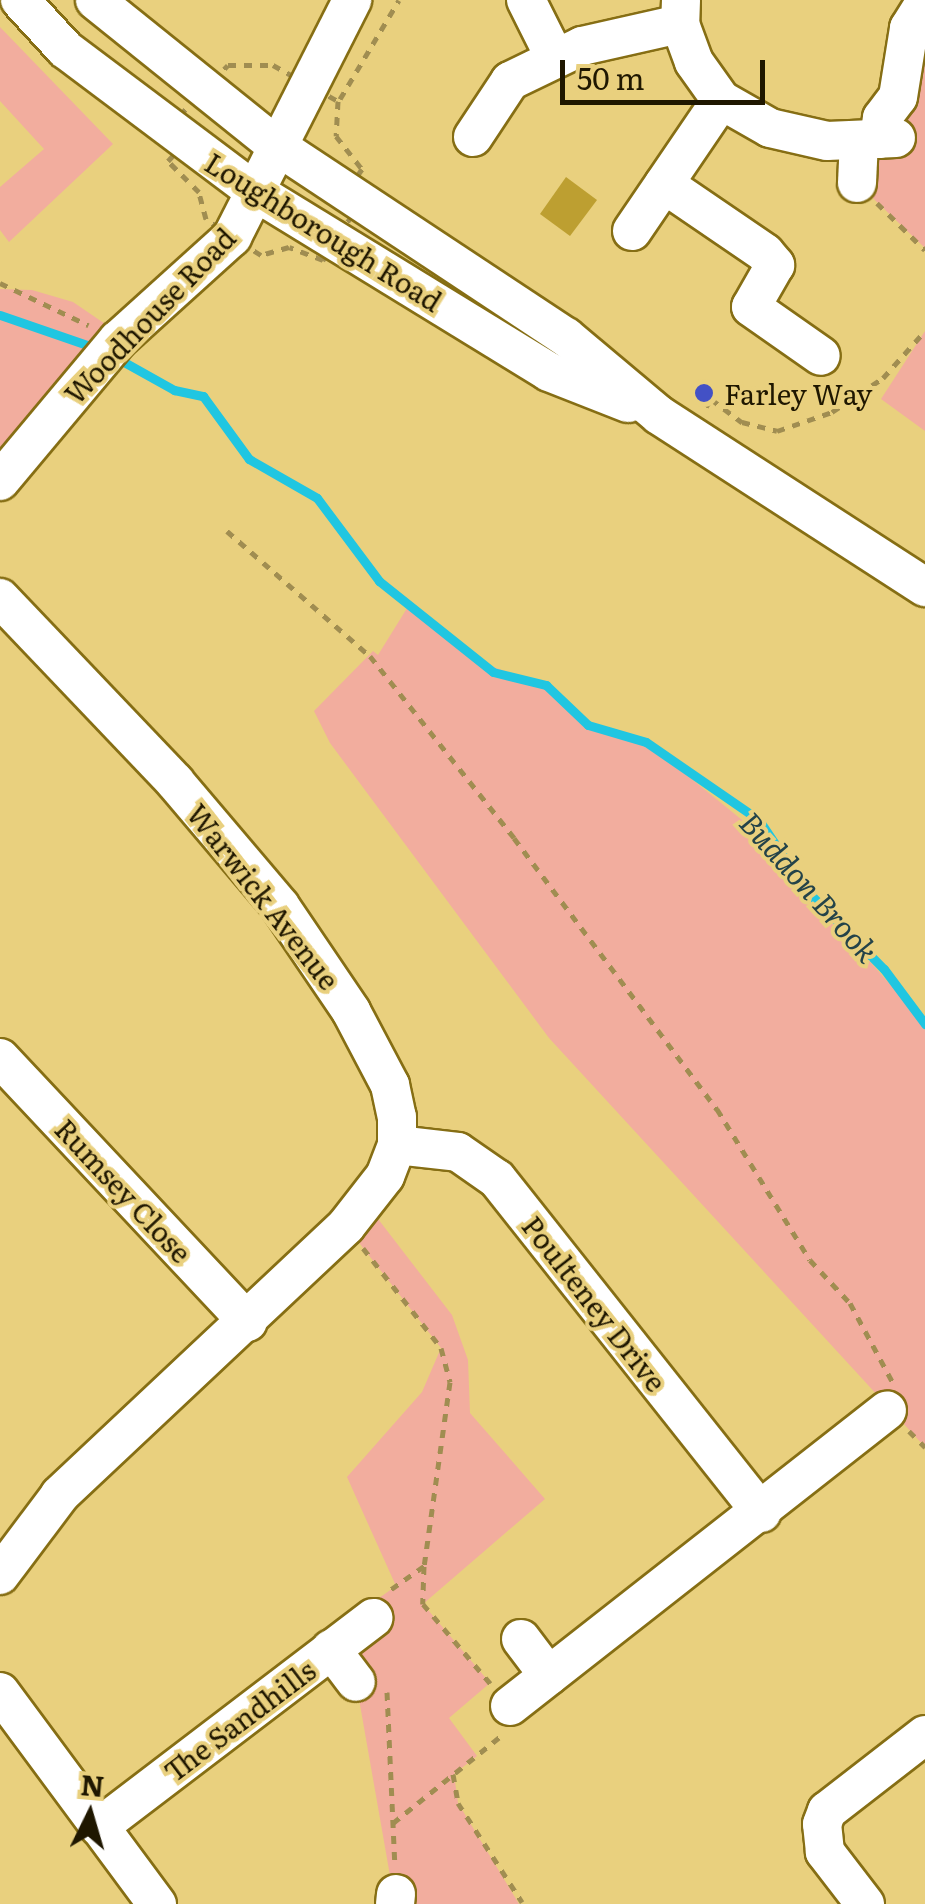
<!DOCTYPE html>
<html>
<head>
<meta charset="utf-8">
<style>
	body { margin:0 }
	#map { position:relative; width:925px; height:1904px; overflow:hidden; background:#e9d07e; font-family:Literata,serif }
	div>[style] { position:absolute }
	[style*='--x'] { left:calc(var(--x)*1px); top:calc(var(--y)*1px); width:calc(var(--w)*1px); rotate:calc(var(--a)*1deg) }
	.green>* { inset:0; background:#f2ad9e }
	.stream>* { height:9px; margin:-4.5px; padding:0 4.5px; transform-origin:4.5px; border-radius:4.5px; background:#20c6e1 }
	.building>* { inset:0; background:#bd9f31 }
	.path>* { height:5px; margin-top:-2.5px; transform-origin:0; background:repeating-linear-gradient(90deg,#a08d51 0 8px,transparent 0 16px) }
	.roads { filter:drop-shadow(2px 0 #866e14) drop-shadow(-2px 0 #866e14) drop-shadow(0 2px #866e14) drop-shadow(0 -2px #866e14) }
	.minor>* { height:38px; margin:-19px; padding:0 19px; transform-origin:19px; border-radius:19px; background:#fff }
	.dots>* { width:28px; height:28px; translate:-50% -50%; box-sizing:border-box; border:5px solid #e9d07e; border-radius:50% }
	span { translate:-50% -50%; white-space:nowrap; text-align:center; line-height:1.15; -webkit-text-stroke:8px #e9d07e; paint-order:stroke }
	.street-label { font-size:28px; color:#1f1700 }
	.poi-label { font-size:28px; color:#1f1700 }
	.left { translate:0 -50%; text-align:left }
	.water-label { font-size:30px; color:#244349; font-style:italic }
	.north { position:absolute; left:40px; top:1764px; width:100px; height:100px; -webkit-text-stroke:8px #e9d07e; paint-order:stroke; rotate:5deg; font-size:28px; font-weight:700; line-height:40px; text-align:center; color:#1f1700 }
	.north::after { content:''; display:block; margin:auto; width:35px; height:45px; background:#1f1700; clip-path:polygon(50% 0,100% 100%,50% 72%,0 100%) }
	.scale { position:absolute; left:560px; top:60px; width:205px; height:45px; box-sizing:border-box; border:5px solid #1f1700; border-top:0; padding-left:12px; font-size:30px; line-height:35px; white-space:nowrap; color:#1f1700; -webkit-text-stroke:8px #e9d07e; paint-order:stroke }
</style>
</head>
<body>
<div id="map">
	<div class="green">
		<i style="clip-path:polygon(925px 2px,925px 248px,857px 183px)"></i>
		<i style="clip-path:polygon(0 27px,113px 144px,9px 242px,0 230px,0 187px,44px 149px,0 101px)"></i>
		<i style="clip-path:polygon(0 289px,32px 290px,73px 302px,117px 332px,0 467px)"></i>
		<i style="clip-path:polygon(925px 331px,925px 431px,881px 399px)"></i>
		<i style="clip-path:polygon(409px 605px,482px 663px,546px 685px,588px 725px,646px 742px,752px 828px,925px 1024px,925px 1447px,549px 1038px,330px 743px,314px 711px,373px 651px,378px 655px)"></i>
		<i style="clip-path:polygon(365px 1202px,452px 1315px,468px 1360px,470px 1413px,545px 1499px,423px 1604px,490px 1683px,449px 1718px,477px 1756px,454px 1774px,458px 1803px,519px 1904px,395px 1904px,356px 1682px,331px 1649px,365px 1608px,396px 1586px,347px 1477px,422px 1392px,441px 1348px,346px 1226px)"></i>
	</div>
	<div class="stream">
		<i style="--x:0;--y:315;--w:102;--a:19"></i>
		<i style="--x:115;--y:357;--w:68;--a:29.2"></i>
		<i style="--x:174;--y:390;--w:30;--a:12"></i>
		<i style="--x:203;--y:396;--w:78;--a:53.9"></i>
		<i style="--x:249;--y:459;--w:78;--a:29.8"></i>
		<i style="--x:317;--y:498;--w:104;--a:53.2"></i>
		<i style="--x:379;--y:581;--w:146;--a:38.6"></i>
		<i style="--x:493;--y:672;--w:55;--a:13.8"></i>
		<i style="--x:546;--y:685;--w:58;--a:43.6"></i>
		<i style="--x:588;--y:725;--w:60;--a:16.3"></i>
		<i style="--x:646;--y:742;--w:137;--a:34.6"></i>
		<i style="--x:759;--y:820;--w:84;--a:56.1"></i>
		<i style="--x:806;--y:890;--w:111;--a:45.4"></i>
		<i style="--x:884;--y:969;--w:69;--a:53.3"></i>
	</div>
	<div class="building">
		<i style="clip-path:polygon(566px 177px,597px 200px,570px 236px,540px 214px)"></i>
	</div>
	<div class="path">
		<i style="--x:228;--y:65;--w:45;--a:0"></i>
		<i style="--x:273;--y:65;--w:74;--a:29"></i>
		<i style="--x:338;--y:101;--w:35;--a:93"></i>
		<i style="--x:336;--y:136;--w:42;--a:51.8"></i>
		<i style="--x:362;--y:169;--w:44;--a:124.8"></i>
		<i style="--x:337;--y:205;--w:18;--a:34"></i>
		<i style="--x:352;--y:215;--w:54;--a:122.8"></i>
		<i style="--x:323;--y:260;--w:36;--a:-159"></i>
		<i style="--x:289;--y:247;--w:29;--a:164"></i>
		<i style="--x:261;--y:255;--w:34;--a:-148"></i>
		<i style="--x:232;--y:237;--w:32;--a:-145"></i>
		<i style="--x:206;--y:219;--w:28;--a:-105"></i>
		<i style="--x:199;--y:192;--w:44;--a:-135"></i>
		<i style="--x:168;--y:161;--w:42;--a:-47.9"></i>
		<i style="--x:196;--y:130;--w:22;--a:-137"></i>
		<i style="--x:180;--y:115;--w:69;--a:-46.2"></i>
		<i style="--x:340;--y:99;--w:115;--a:-59.2"></i>
		<i style="--x:877;--y:203;--w:67;--a:44.4"></i>
		<i style="--x:0;--y:283;--w:98;--a:25.5"></i>
		<i style="--x:706;--y:407;--w:9;--a:-58"></i>
		<i style="--x:711;--y:399;--w:39;--a:37"></i>
		<i style="--x:742;--y:422;--w:36;--a:14"></i>
		<i style="--x:777;--y:431;--w:58;--a:-19.1"></i>
		<i style="--x:832;--y:412;--w:61;--a:-33.7"></i>
		<i style="--x:883;--y:378;--w:63;--a:-48.2"></i>
		<i style="--x:227;--y:531;--w:190;--a:41.2"></i>
		<i style="--x:370;--y:656;--w:232;--a:51.6"></i>
		<i style="--x:514;--y:838;--w:339;--a:53.2"></i>
		<i style="--x:717;--y:1109;--w:177;--a:58.4"></i>
		<i style="--x:810;--y:1260;--w:59;--a:47.1"></i>
		<i style="--x:850;--y:1303;--w:89;--a:61.7"></i>
		<i style="--x:363;--y:1248;--w:127;--a:52"></i>
		<i style="--x:441;--y:1348;--w:35;--a:75"></i>
		<i style="--x:450;--y:1382;--w:186;--a:98"></i>
		<i style="--x:424;--y:1566;--w:42;--a:144.8"></i>
		<i style="--x:909;--y:1431;--w:23;--a:45"></i>
		<i style="--x:424;--y:1566;--w:38;--a:92"></i>
		<i style="--x:423;--y:1604;--w:104;--a:49.7"></i>
		<i style="--x:387;--y:1692;--w:174;--a:87.4"></i>
		<i style="--x:453;--y:1774;--w:29;--a:80"></i>
		<i style="--x:458;--y:1803;--w:118;--a:57.1"></i>
		<i style="--x:393;--y:1823;--w:139;--a:-38.9"></i>
	</div>
	<div class="roads">
		<div class="minor">
			<i style="--x:20;--y:0;--w:67;--a:47.4"></i>
			<i style="--x:65;--y:49;--w:236;--a:36.9"></i>
			<i style="--x:254;--y:191;--w:346;--a:31.5"></i>
			<i style="--x:549;--y:372;--w:85;--a:21.4"></i>
			<i style="--x:95;--y:0;--w:230;--a:38.8"></i>
			<i style="--x:274;--y:144;--w:350;--a:33.5"></i>
			<i style="--x:566;--y:337;--w:121;--a:40"></i>
			<i style="--x:659;--y:415;--w:317;--a:32.9"></i>
			<i style="--x:526;--y:0;--w:65;--a:63.4"></i>
			<i style="--x:681;--y:0;--w:24;--a:92"></i>
			<i style="--x:680;--y:24;--w:40;--a:69.8"></i>
			<i style="--x:694;--y:62;--w:47;--a:54.6"></i>
			<i style="--x:721;--y:100;--w:56;--a:29.7"></i>
			<i style="--x:770;--y:128;--w:58;--a:12.8"></i>
			<i style="--x:827;--y:141;--w:69;--a:-2.5"></i>
			<i style="--x:473;--y:137;--w:67;--a:-56.5"></i>
			<i style="--x:510;--y:81;--w:80;--a:-25.9"></i>
			<i style="--x:582;--y:46;--w:100;--a:-12.7"></i>
			<i style="--x:879;--y:139;--w:21;--a:-82"></i>
			<i style="--x:882;--y:118;--w:26;--a:-53"></i>
			<i style="--x:898;--y:97;--w:70;--a:-80.9"></i>
			<i style="--x:909;--y:28;--w:31;--a:-58"></i>
			<i style="--x:857;--y:183;--w:42;--a:-87.3"></i>
			<i style="--x:664;--y:184;--w:122;--a:34.3"></i>
			<i style="--x:765;--y:253;--w:16;--a:50"></i>
			<i style="--x:775;--y:265;--w:48;--a:119.7"></i>
			<i style="--x:751;--y:307;--w:85;--a:35"></i>
			<i style="--x:632;--y:231;--w:158;--a:-55.8"></i>
			<i style="--x:0;--y:481;--w:184;--a:-50.1"></i>
			<i style="--x:118;--y:340;--w:154;--a:-42.1"></i>
			<i style="--x:232;--y:237;--w:266;--a:-63.1"></i>
			<i style="--x:0;--y:598;--w:254;--a:46.4"></i>
			<i style="--x:175;--y:782;--w:162;--a:49.7"></i>
			<i style="--x:280;--y:906;--w:127;--a:55.9"></i>
			<i style="--x:351;--y:1011;--w:84;--a:62.2"></i>
			<i style="--x:390;--y:1085;--w:33;--a:78"></i>
			<i style="--x:397;--y:1117;--w:28;--a:90"></i>
			<i style="--x:397;--y:1145;--w:33;--a:111"></i>
			<i style="--x:385;--y:1176;--w:63;--a:128"></i>
			<i style="--x:346;--y:1226;--w:393;--a:136.8"></i>
			<i style="--x:60;--y:1495;--w:100;--a:126.9"></i>
			<i style="--x:0;--y:1058;--w:362;--a:46.8"></i>
			<i style="--x:397;--y:1145;--w:61;--a:6.5"></i>
			<i style="--x:458;--y:1152;--w:47;--a:34.7"></i>
			<i style="--x:497;--y:1179;--w:426;--a:51.6"></i>
			<i style="--x:521;--y:1639;--w:46;--a:52.9"></i>
			<i style="--x:331;--y:1649;--w:41;--a:52.9"></i>
			<i style="--x:0;--y:1692;--w:264;--a:53.5"></i>
			<i style="--x:510;--y:1706;--w:479;--a:-38.1"></i>
			<i style="--x:99;--y:1827;--w:345;--a:-37.3"></i>
			<i style="--x:395;--y:1904;--w:10;--a:-84"></i>
			<i style="--x:865;--y:1904;--w:66;--a:-127.6"></i>
			<i style="--x:825;--y:1852;--w:28;--a:-96"></i>
			<i style="--x:822;--y:1824;--w:14;--a:-69"></i>
			<i style="--x:827;--y:1811;--w:124;--a:-37.8"></i>
		</div>
	</div>
	<div class="dots">
		<i style="left:704px;top:393px;background:#4351c5"></i>
	</div>
	<div class="street-label">
		<span style="left:324px;top:231px;rotate:32deg">Loughborough Road</span>
		<span style="left:149px;top:315px;rotate:-46deg">Woodhouse Road</span>
		<span style="left:264px;top:896px;rotate:52deg">Warwick Avenue</span>
		<span style="left:124px;top:1190px;rotate:47deg">Rumsey Close</span>
		<span style="left:595px;top:1303px;rotate:52deg">Poulteney Drive</span>
		<span style="left:239px;top:1720px;rotate:-37deg">The Sandhills</span>
	</div>
	<div class="poi-label">
		<span class="left" style="left:724px;top:393px">Farley Way</span>
	</div>
	<div class="water-label">
		<span style="left:810px;top:886px;rotate:48deg">Buddon Brook</span>
	</div>
	<div class="north">N</div>
	<div class="scale">50 m</div>
</div>
</body>
</html>
